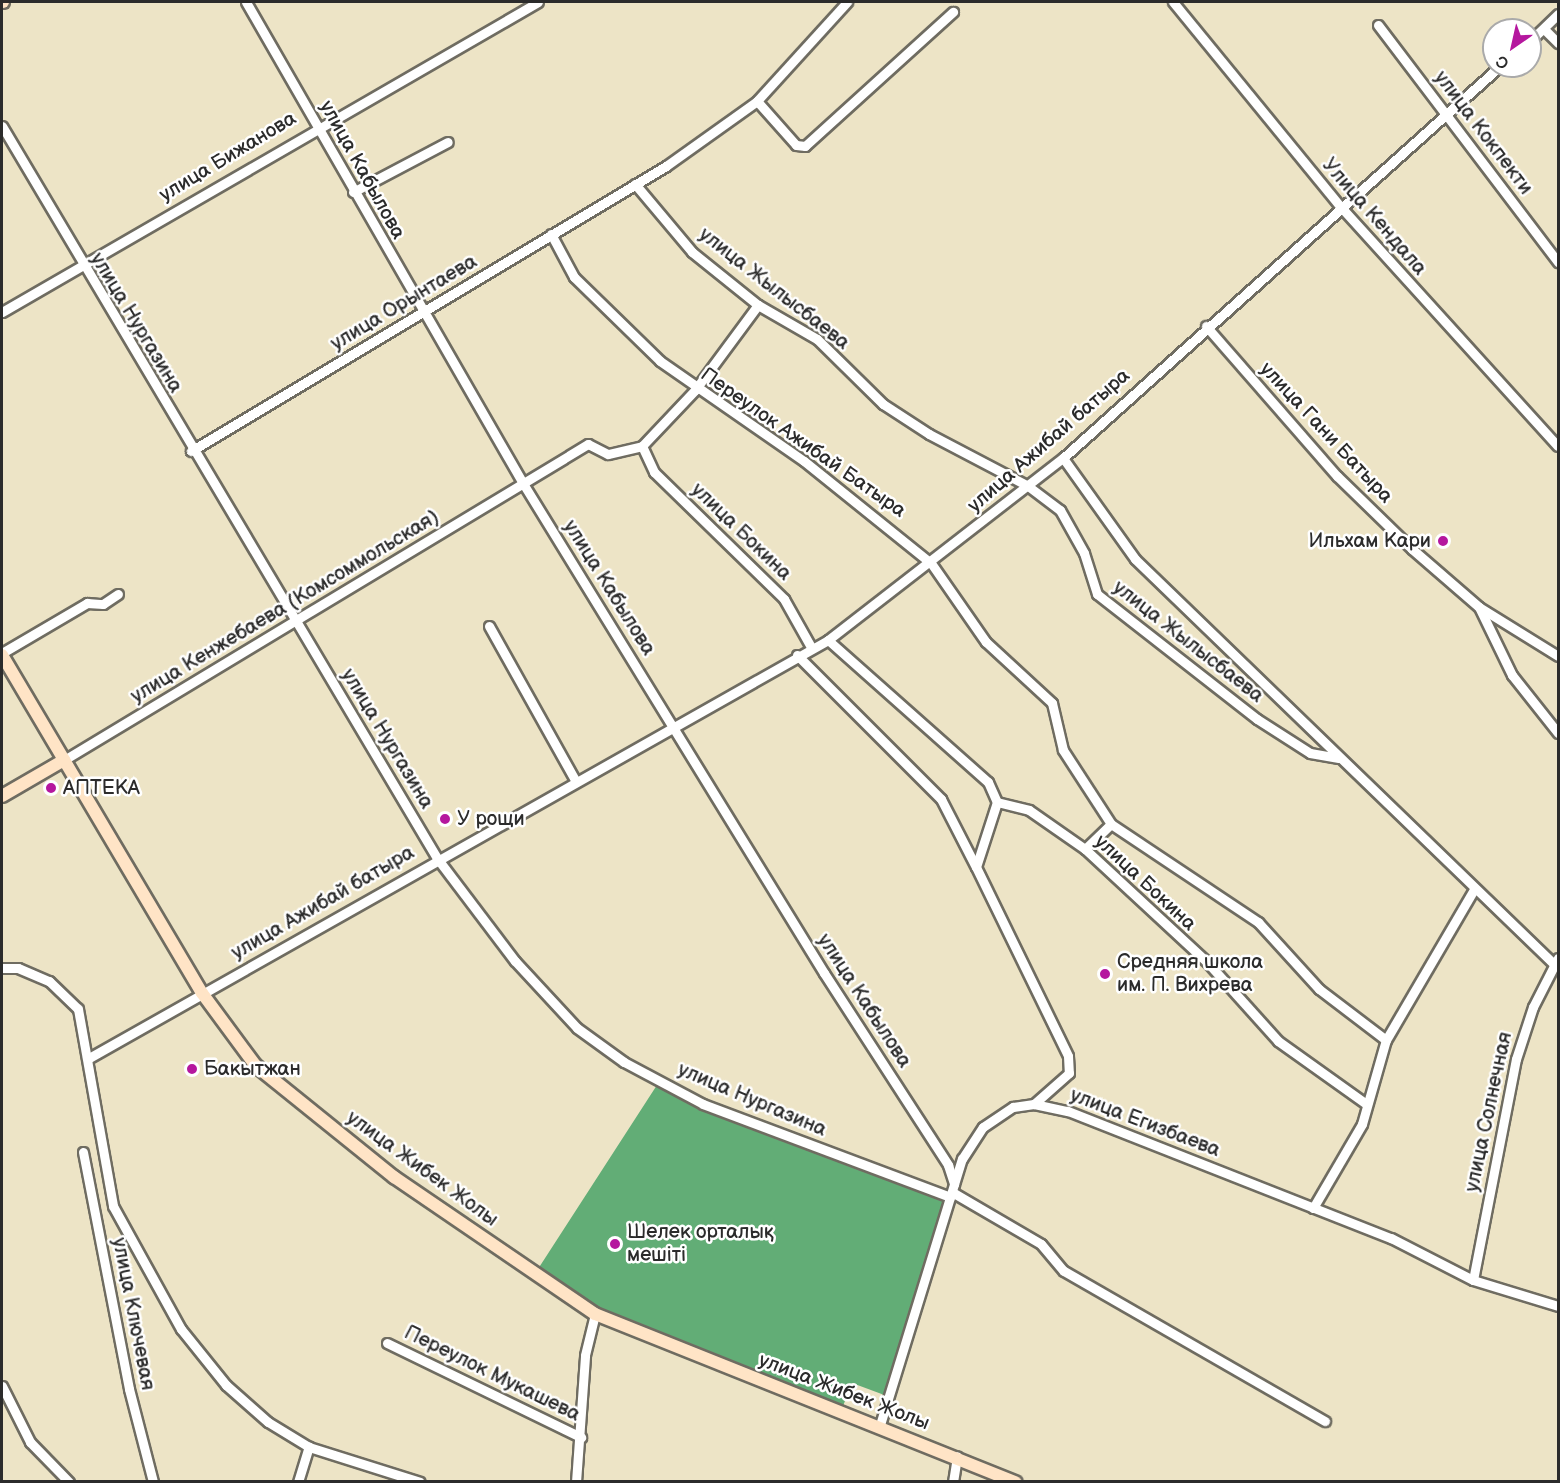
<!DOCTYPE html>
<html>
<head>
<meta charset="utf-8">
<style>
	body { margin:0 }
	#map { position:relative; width:1560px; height:1483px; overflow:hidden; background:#ede4c6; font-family:"Balsamiq Sans",sans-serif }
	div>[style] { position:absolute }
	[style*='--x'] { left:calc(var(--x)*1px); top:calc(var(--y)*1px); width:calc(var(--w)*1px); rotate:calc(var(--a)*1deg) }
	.forest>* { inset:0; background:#62ad76 }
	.roads { filter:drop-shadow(2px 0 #6f6c61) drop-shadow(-2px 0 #6f6c61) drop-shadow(0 2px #6f6c61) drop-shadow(0 -2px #6f6c61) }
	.street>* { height:9px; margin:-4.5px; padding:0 4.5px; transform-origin:4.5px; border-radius:4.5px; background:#fff }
	.secondary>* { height:12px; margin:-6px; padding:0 6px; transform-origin:6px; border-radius:6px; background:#ffe4c6 }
	.dots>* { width:16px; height:16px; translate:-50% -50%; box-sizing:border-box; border:3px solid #fff; border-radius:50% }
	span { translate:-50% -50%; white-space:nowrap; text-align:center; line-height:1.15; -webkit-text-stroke:5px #fff; paint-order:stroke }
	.street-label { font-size:20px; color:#2b2b2b }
	.poi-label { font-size:20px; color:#2b2b2b }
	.right { translate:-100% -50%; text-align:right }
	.left { translate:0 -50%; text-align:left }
	.frame { position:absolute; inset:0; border:3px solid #2b2b2b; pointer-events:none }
	.north { position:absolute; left:1482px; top:18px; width:60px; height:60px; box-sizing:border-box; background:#fff; border:2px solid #aaa; border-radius:50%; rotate:214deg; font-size:16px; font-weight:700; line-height:24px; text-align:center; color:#2b2b2b }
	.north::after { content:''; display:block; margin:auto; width:21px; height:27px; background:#b5179e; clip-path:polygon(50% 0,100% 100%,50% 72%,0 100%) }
</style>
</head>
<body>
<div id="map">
	<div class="forest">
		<i style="clip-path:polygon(657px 1085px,949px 1199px,887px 1396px,852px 1383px,843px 1406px,598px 1309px,538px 1269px)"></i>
	</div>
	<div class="roads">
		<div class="street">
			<i style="--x:246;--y:2;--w:557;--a:60.08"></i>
			<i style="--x:524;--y:485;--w:573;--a:58.42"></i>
			<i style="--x:824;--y:973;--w:229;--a:57.1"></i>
			<i style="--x:948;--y:1165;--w:20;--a:72"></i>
			<i style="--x:1173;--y:2;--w:264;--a:50.7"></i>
			<i style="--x:1340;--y:206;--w:324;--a:47.8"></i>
			<i style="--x:1378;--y:25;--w:298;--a:52.8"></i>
			<i style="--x:1544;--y:29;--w:20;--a:45"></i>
			<i style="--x:1530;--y:41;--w:39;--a:-44"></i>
			<i style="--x:757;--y:101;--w:59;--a:48.4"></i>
			<i style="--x:796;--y:145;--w:9;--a:6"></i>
			<i style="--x:805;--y:146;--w:200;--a:-42.2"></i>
			<i style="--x:2;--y:126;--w:851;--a:59.28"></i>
			<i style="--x:437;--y:858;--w:129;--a:52.9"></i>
			<i style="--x:515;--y:961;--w:91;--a:47.2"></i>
			<i style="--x:577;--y:1028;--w:58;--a:35.9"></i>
			<i style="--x:624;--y:1062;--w:89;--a:28"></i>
			<i style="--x:703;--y:1104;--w:264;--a:20.6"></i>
			<i style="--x:635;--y:184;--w:89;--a:50"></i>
			<i style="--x:692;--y:252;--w:85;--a:38.8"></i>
			<i style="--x:758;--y:305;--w:68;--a:30"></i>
			<i style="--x:817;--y:339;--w:93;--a:44.6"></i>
			<i style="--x:883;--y:404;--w:55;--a:33.1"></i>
			<i style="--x:929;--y:434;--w:112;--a:27.7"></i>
			<i style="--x:1028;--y:486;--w:40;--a:37"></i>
			<i style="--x:1060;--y:510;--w:49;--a:60.8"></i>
			<i style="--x:1084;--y:553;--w:43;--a:72.4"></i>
			<i style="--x:1097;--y:594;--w:203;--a:38"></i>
			<i style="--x:1257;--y:719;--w:63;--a:32.7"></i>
			<i style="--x:1310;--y:753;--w:29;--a:10"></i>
			<i style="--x:353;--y:192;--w:107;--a:-27.8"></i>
			<i style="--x:551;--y:234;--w:49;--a:61.9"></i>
			<i style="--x:574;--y:277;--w:120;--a:44.3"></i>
			<i style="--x:660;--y:361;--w:175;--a:34.8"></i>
			<i style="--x:804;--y:461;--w:163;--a:38.8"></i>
			<i style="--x:931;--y:563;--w:96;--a:55.2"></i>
			<i style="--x:986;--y:642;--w:90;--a:42.7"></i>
			<i style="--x:1052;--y:703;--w:48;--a:76.8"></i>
			<i style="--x:1063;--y:750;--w:88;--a:57"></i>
			<i style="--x:1111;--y:824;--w:177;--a:33.7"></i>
			<i style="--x:1258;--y:922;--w:91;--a:47.7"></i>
			<i style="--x:1319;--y:989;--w:84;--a:37.3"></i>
			<i style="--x:2;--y:312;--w:619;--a:-30.04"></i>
			<i style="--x:1206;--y:326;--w:199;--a:48.9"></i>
			<i style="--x:1337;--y:476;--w:105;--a:44.2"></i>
			<i style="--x:1412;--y:549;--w:89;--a:40.9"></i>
			<i style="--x:1479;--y:607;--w:93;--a:31.8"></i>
			<i style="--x:642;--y:446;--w:29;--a:65"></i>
			<i style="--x:654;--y:472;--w:182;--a:44.3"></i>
			<i style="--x:784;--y:599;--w:55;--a:60.6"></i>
			<i style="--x:642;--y:446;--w:77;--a:-46.6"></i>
			<i style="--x:695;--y:390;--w:106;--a:-53.5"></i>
			<i style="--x:191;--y:451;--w:554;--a:-30.96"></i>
			<i style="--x:666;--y:166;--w:112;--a:-35.5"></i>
			<i style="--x:757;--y:101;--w:134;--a:-47.7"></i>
			<i style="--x:1063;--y:458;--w:124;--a:54.5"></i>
			<i style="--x:1135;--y:559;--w:583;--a:44.03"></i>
			<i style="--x:1479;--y:607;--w:76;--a:64.1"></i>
			<i style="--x:1512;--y:675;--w:74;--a:51.6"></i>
			<i style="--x:489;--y:626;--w:176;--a:60.8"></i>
			<i style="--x:828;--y:640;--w:214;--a:41.6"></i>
			<i style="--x:988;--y:782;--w:22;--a:66"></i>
			<i style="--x:997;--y:802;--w:68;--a:107.9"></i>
			<i style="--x:976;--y:867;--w:210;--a:64"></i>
			<i style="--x:1068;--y:1056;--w:17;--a:87"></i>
			<i style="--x:1069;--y:1073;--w:47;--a:138.5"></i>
			<i style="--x:2;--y:653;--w:99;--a:-30.5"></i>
			<i style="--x:87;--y:603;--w:16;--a:4"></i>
			<i style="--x:103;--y:604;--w:18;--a:-34"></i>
			<i style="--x:797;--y:655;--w:204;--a:45"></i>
			<i style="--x:941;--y:799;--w:76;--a:62.8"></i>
			<i style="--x:64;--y:760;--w:612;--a:-31.09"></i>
			<i style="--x:588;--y:444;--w:22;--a:27"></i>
			<i style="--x:608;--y:454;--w:35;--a:-13"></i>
			<i style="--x:997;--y:802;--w:33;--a:14"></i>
			<i style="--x:1029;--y:810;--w:68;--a:34.9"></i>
			<i style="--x:1085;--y:849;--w:169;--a:42.8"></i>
			<i style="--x:1209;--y:964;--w:103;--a:48.1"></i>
			<i style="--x:1278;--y:1041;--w:107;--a:35.5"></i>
			<i style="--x:1085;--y:849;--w:36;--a:-44"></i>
			<i style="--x:2;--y:968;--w:16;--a:0"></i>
			<i style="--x:18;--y:968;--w:34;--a:23"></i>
			<i style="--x:49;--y:981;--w:40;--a:44"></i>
			<i style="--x:78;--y:1009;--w:200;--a:79.9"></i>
			<i style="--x:113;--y:1206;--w:141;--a:61.1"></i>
			<i style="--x:181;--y:1329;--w:72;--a:51.2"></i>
			<i style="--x:226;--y:1385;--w:56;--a:41.4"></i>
			<i style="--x:268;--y:1422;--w:48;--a:31.4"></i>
			<i style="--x:309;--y:1447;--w:116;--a:17.5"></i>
			<i style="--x:89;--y:1058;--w:849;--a:-29.49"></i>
			<i style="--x:828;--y:640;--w:297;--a:-37.8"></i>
			<i style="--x:1063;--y:458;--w:587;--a:-41.89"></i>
			<i style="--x:83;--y:1152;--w:241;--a:79"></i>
			<i style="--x:129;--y:1389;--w:96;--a:75.5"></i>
			<i style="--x:952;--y:1192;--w:103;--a:30.3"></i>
			<i style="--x:1041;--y:1244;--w:35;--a:50"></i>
			<i style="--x:1064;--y:1271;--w:301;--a:29.9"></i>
			<i style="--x:1313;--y:1208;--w:97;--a:-59.7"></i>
			<i style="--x:1362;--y:1124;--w:87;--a:-74.1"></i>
			<i style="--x:1386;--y:1040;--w:173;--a:-59.7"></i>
			<i style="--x:1473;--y:1280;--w:225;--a:-79"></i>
			<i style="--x:1516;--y:1059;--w:55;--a:-71.9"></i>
			<i style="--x:1533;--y:1007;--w:55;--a:-63"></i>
			<i style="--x:387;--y:1343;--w:216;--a:25.9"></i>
			<i style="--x:2;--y:1386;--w:63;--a:63.4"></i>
			<i style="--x:30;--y:1442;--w:56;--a:45.7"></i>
			<i style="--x:879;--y:1428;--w:282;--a:-72.9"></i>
			<i style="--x:962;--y:1159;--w:38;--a:-57"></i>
			<i style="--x:983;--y:1127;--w:36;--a:-34"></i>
			<i style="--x:1013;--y:1107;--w:21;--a:-8"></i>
			<i style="--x:1034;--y:1104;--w:35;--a:12"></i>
			<i style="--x:1068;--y:1111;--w:347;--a:21.5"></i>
			<i style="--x:1391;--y:1238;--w:92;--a:27.1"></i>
			<i style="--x:1473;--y:1280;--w:89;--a:17"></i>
			<i style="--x:298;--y:1482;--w:37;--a:-73"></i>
			<i style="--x:576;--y:1482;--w:127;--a:-85.9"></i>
			<i style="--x:585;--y:1355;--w:42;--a:-76.3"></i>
			<i style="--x:953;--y:1482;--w:26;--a:-81"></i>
		</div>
		<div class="secondary">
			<i style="--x:2;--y:2;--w:1;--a:0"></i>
			<i style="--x:2;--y:655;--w:393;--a:59.4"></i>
			<i style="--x:202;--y:993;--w:89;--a:53.6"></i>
			<i style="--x:255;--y:1065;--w:179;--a:38.9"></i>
			<i style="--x:394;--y:1177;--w:243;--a:34.3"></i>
			<i style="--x:595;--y:1314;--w:453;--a:21.8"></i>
			<i style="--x:2;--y:796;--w:72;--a:-30.1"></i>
		</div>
	</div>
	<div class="dots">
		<i style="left:1443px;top:541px;background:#b5179e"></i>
		<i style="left:51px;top:788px;background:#b5179e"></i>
		<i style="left:445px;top:819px;background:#b5179e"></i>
		<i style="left:1105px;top:974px;background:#b5179e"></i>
		<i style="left:192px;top:1069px;background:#b5179e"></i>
		<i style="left:615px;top:1244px;background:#b5179e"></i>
	</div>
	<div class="street-label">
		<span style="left:1483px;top:133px;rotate:53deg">улица Кокпекти</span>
		<span style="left:228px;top:157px;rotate:-31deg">улица Бижанова</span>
		<span style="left:362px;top:170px;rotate:61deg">улица Кабылова</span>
		<span style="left:1374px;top:217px;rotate:49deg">Улица Кендала</span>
		<span style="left:774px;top:289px;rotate:38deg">улица Жылысбаева</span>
		<span style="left:404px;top:303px;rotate:-31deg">улица Орынтаева</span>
		<span style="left:136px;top:323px;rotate:59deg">улица Нургазина</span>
		<span style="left:1326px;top:433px;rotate:47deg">улица Гани Батыра</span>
		<span style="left:1049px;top:441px;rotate:-41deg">улица Ажибай батыра</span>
		<span style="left:803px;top:443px;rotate:35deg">Переулок Ажибай Батыра</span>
		<span style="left:741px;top:532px;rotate:44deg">улица Бокина</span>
		<span style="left:609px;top:588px;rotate:58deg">улица Кабылова</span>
		<span style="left:285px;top:607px;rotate:-31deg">улица Кенжебаева (Комсоммольская)</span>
		<span style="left:1188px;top:642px;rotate:38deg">улица Жылысбаева</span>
		<span style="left:387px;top:739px;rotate:59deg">улица Нургазина</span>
		<span style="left:1145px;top:883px;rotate:43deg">улица Бокина</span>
		<span style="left:323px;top:903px;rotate:-30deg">улица Ажибай батыра</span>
		<span style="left:864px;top:1001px;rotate:57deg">улица Кабылова</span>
		<span style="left:752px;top:1100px;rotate:23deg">улица Нургазина</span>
		<span style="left:1489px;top:1112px;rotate:-78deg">улица Солнечная</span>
		<span style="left:1145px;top:1123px;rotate:21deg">улица Егизбаева</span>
		<span style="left:422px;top:1169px;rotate:36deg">улица Жибек Жолы</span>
		<span style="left:133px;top:1314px;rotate:79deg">улица Ключевая</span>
		<span style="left:492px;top:1374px;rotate:26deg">Переулок Мукашева</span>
		<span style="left:844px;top:1392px;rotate:21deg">улица Жибек Жолы</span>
	</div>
	<div class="poi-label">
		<span class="right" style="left:1431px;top:541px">Ильхам Кари</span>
		<span class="left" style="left:63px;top:788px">АПТЕКА</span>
		<span class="left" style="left:457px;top:819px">У рощи</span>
		<span class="left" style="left:1117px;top:974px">Средняя школа<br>им. П. Вихрева</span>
		<span class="left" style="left:204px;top:1069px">Бакытжан</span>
		<span class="left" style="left:627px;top:1244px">Шелек орталық<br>мешіті</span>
	</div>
	<div class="frame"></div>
	<div class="north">С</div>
</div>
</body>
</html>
